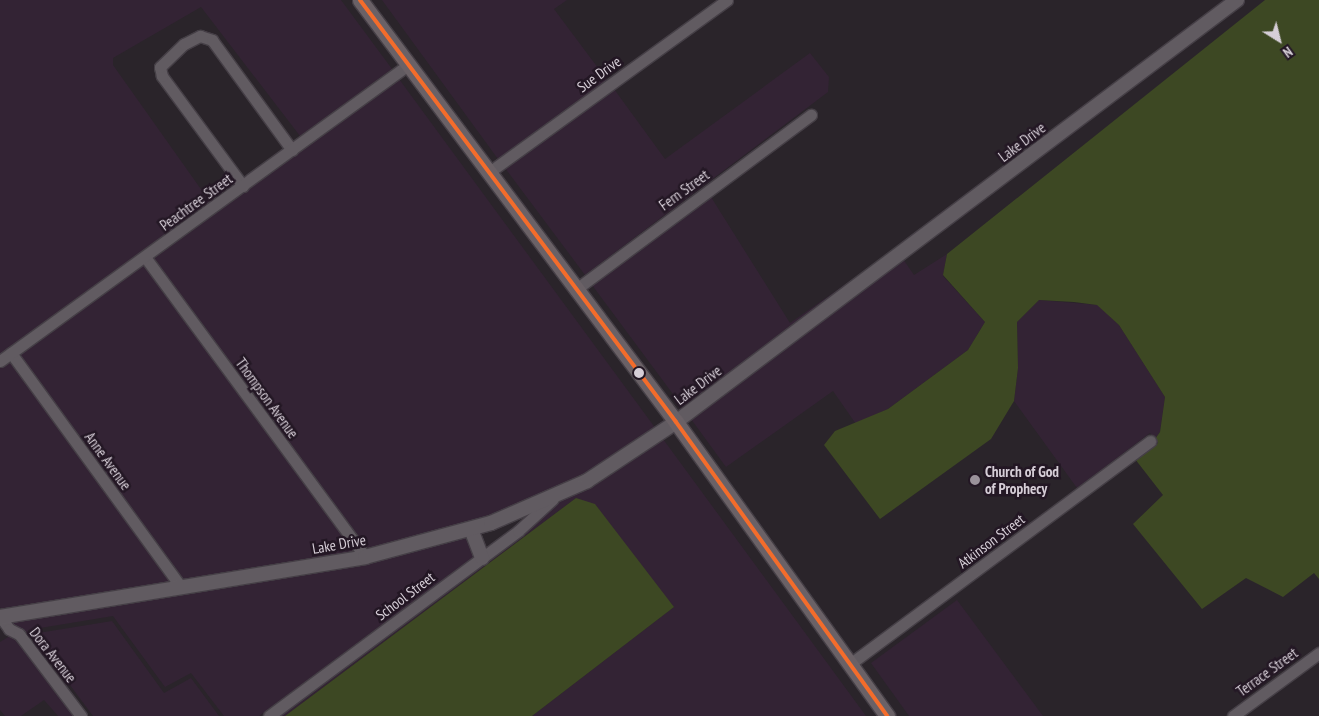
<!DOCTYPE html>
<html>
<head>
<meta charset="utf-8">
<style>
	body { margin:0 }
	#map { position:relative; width:1319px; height:716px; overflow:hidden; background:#2a242a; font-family:"PT Sans Narrow",sans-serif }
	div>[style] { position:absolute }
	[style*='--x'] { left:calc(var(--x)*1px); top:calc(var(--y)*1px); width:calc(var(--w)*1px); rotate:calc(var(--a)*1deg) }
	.built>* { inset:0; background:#332334 }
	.green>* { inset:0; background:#3d4823 }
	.roads { filter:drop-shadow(1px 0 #453f46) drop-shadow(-1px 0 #453f46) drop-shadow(0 1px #453f46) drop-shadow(0 -1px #453f46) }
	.minor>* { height:11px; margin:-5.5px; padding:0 5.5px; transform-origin:5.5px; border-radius:5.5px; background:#615b61 }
	.tertiary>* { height:14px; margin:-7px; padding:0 7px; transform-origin:7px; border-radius:7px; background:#615b61 }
	.secondary>* { height:15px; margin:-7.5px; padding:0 7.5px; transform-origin:7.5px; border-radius:7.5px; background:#6a6166 }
	.bus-1>* { height:4px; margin:-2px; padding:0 2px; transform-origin:2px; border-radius:2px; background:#f36c2b }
	.dots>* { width:14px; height:14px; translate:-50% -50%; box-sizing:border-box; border:2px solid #231724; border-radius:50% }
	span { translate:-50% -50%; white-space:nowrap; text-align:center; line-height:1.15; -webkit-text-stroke:5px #231724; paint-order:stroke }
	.street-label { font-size:15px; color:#d6ced7 }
	.poi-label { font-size:15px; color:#d6ced7; font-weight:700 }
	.left { translate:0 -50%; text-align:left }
	.north { position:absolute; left:1254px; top:15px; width:50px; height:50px; -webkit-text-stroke:4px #231724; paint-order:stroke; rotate:144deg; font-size:14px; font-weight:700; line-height:20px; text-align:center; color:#d6ced7 }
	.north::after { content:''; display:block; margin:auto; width:18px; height:22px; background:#d6ced7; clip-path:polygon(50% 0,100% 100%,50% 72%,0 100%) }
</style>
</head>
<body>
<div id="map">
	<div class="built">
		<i style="clip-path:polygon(0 0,341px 0,392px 69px,300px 136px,201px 7px,113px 58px,113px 65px,210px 202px,0 354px)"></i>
		<i style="clip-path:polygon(382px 0,567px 0,554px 9px,607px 80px,498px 159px)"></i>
		<i style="clip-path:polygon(810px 53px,829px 77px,828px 92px,585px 275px,505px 168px,614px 89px,665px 159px)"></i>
		<i style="clip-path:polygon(399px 79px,656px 429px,584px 476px,489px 518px,367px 551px,153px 259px)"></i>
		<i style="clip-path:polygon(711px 197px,790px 323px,896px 249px,684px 409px,592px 285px)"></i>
		<i style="clip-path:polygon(947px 254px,943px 276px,985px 322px,968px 350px,888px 409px,856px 424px,833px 391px,726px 467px,691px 419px,903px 259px,914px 275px)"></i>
		<i style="clip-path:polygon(144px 265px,356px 553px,182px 580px,19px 355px)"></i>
		<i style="clip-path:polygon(1039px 300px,1098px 305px,1119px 325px,1165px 397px,1160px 432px,1155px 439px,1150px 433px,1077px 488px,1014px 401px,1018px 368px,1017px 322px)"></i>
		<i style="clip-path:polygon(10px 361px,170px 582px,3px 611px,0 607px,0 368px)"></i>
		<i style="clip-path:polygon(663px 439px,866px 716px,532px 716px,674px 607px,576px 498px,285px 716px,279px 716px,488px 562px,559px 501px,607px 476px)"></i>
		<i style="clip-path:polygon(468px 536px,475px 556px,259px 716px,224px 716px,191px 673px,165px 687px,113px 616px,28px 630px,28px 636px,68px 690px,23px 631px,11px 622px,365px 565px)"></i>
		<i style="clip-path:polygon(957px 600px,1043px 716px,909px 716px,871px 663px)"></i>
		<i style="clip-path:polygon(112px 621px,164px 693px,191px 678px,219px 716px,93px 716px,32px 634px)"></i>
		<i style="clip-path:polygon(10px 636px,16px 638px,75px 716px,58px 716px,44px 700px,21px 716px,5px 716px,0 710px,0 642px)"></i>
	</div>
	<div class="green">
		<i style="clip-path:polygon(1265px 0,1319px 0,1319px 579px,1314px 573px,1283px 597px,1246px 578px,1202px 609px,1133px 524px,1163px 495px,1135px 459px,1158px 443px,1155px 439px,1160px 432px,1165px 397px,1119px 325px,1097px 305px,1074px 302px,1039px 300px,1017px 322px,1018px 368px,1014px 401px,991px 439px,880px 519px,824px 445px,835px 431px,888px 409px,968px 350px,985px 322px,943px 275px,947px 254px)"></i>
		<i style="clip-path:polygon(576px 498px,595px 504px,674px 607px,532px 716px,285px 716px)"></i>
	</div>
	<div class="roads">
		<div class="minor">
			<i style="--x:488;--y:173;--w:295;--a:-35.9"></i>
			<i style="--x:243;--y:186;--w:137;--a:-126.4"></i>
			<i style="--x:162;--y:76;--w:9;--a:-103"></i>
			<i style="--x:160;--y:67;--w:33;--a:-44"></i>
			<i style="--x:184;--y:44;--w:18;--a:-27"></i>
			<i style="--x:200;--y:36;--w:13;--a:18"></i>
			<i style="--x:212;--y:40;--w:136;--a:54"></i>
			<i style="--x:145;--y:257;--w:372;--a:53.7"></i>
			<i style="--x:575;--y:290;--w:294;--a:-36.6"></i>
			<i style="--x:11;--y:353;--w:288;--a:54"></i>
			<i style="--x:0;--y:361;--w:504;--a:-35.96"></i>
			<i style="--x:0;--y:616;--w:16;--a:55"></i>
			<i style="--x:9;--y:629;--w:11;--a:27"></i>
			<i style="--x:19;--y:634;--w:103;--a:52.9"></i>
			<i style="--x:850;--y:664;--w:374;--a:-36.6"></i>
			<i style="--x:269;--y:716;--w:310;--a:-36.6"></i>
			<i style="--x:518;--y:531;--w:47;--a:-42.4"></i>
			<i style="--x:1233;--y:716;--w:107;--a:-36.2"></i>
		</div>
		<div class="tertiary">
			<i style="--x:471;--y:529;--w:31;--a:69"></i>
			<i style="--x:0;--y:617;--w:370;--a:-9.3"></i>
			<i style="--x:365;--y:557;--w:131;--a:-15.1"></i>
			<i style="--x:491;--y:523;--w:105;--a:-23.6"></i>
			<i style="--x:587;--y:481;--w:107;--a:-33.5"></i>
			<i style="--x:676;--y:422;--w:702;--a:-36.95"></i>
		</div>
		<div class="secondary">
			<i style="--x:360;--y:0;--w:527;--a:53.17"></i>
			<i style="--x:676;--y:422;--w:362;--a:54.3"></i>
		</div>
	</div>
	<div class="bus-1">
		<i style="--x:360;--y:0;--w:527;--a:53.17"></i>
		<i style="--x:676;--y:422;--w:362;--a:54.3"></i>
	</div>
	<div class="dots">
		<i style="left:639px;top:373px;background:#d6ced7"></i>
		<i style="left:975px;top:480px;background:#9a929a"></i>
	</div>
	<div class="street-label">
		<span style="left:599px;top:74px;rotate:-36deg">Sue Drive</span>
		<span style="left:1022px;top:142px;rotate:-37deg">Lake Drive</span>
		<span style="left:684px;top:190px;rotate:-36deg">Fern Street</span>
		<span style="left:196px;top:202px;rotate:-36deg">Peachtree Street</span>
		<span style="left:698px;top:385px;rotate:-37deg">Lake Drive</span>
		<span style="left:267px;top:398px;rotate:54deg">Thompson Avenue</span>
		<span style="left:108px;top:461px;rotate:54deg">Anne Avenue</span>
		<span style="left:991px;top:541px;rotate:-37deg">Atkinson Street</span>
		<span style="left:339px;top:544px;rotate:-10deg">Lake Drive</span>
		<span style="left:405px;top:596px;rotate:-37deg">School Street</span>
		<span style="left:53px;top:655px;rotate:52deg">Dora Avenue</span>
		<span style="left:1267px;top:672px;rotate:-36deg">Terrace Street</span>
	</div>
	<div class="poi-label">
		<span class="left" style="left:985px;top:480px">Church of God<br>of Prophecy</span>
	</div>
	<div class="north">N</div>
</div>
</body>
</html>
